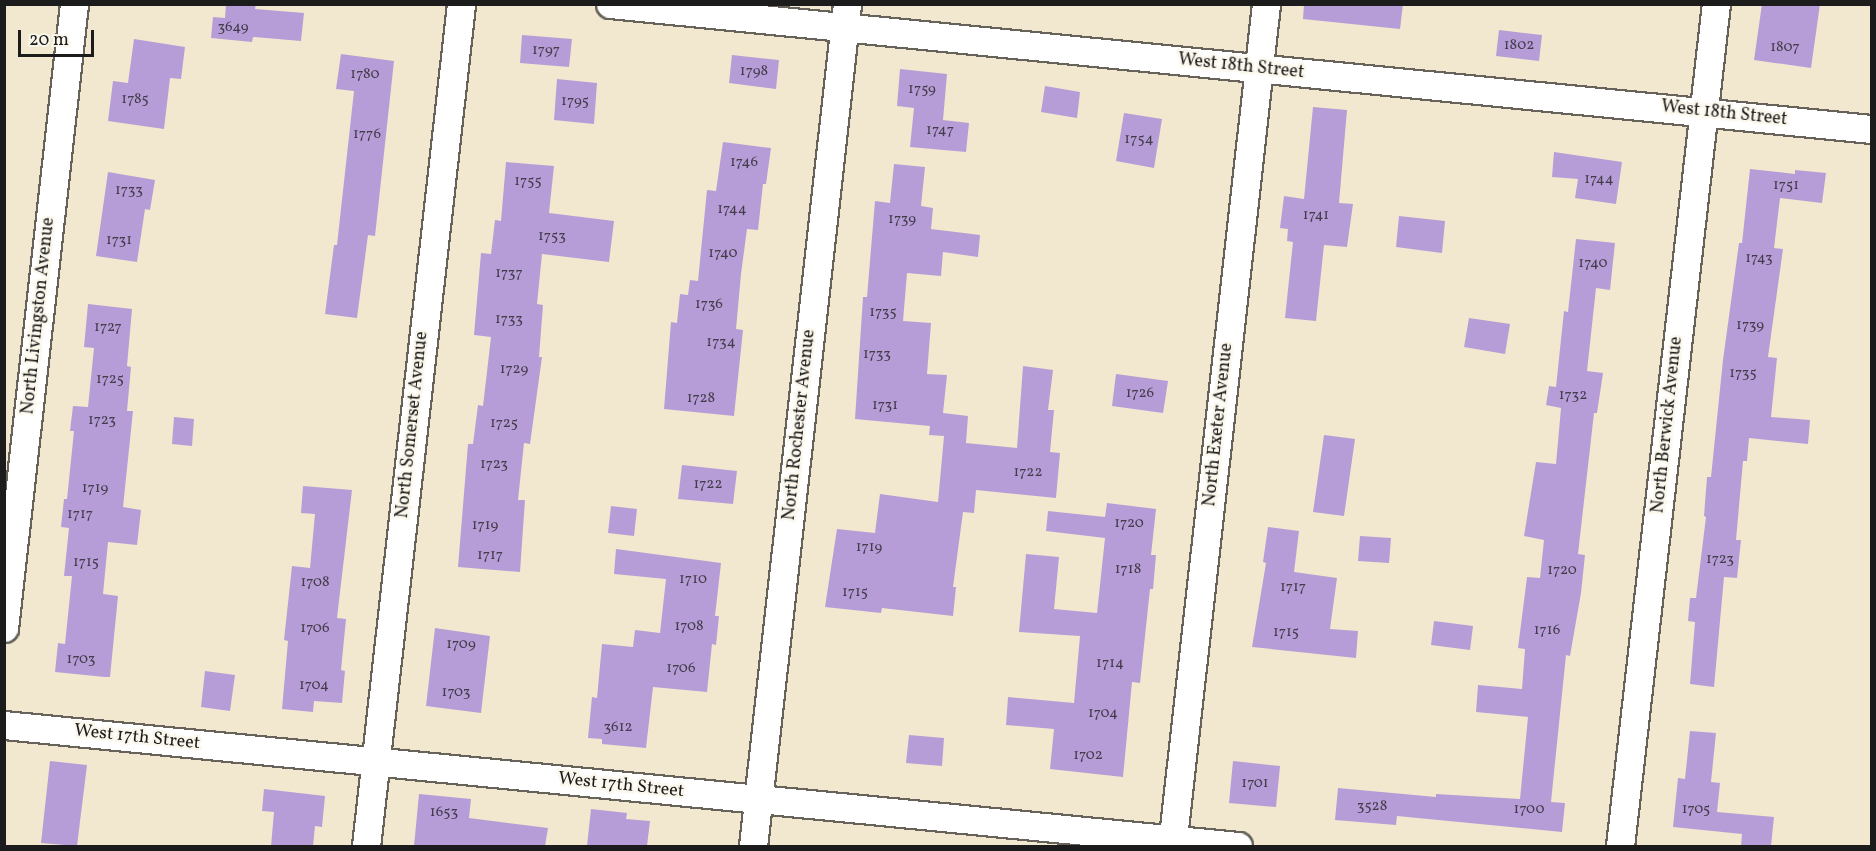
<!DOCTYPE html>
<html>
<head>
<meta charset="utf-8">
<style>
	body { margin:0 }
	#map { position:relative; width:1876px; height:851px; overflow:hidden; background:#f2e8cf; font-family:Vollkorn,serif }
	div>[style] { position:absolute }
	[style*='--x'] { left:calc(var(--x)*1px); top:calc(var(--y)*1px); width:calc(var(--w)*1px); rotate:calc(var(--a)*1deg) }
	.building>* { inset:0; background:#b79dd7 }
	.roads { filter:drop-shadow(2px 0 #67635b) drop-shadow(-2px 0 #67635b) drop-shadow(0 2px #67635b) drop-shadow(0 -2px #67635b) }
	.minor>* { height:27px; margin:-13.5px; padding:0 13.5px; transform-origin:13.5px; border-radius:13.5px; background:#fff }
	span { translate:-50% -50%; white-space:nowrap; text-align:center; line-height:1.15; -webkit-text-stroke:5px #fbf7ec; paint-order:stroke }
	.number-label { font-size:15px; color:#433c4b }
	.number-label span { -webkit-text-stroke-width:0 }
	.street-label { font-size:18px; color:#1c1c1c }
	.frame { position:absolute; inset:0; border:6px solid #1c1c1c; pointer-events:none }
	.scale { position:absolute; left:18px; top:30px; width:76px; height:27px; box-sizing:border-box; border:3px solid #1c1c1c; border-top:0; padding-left:8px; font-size:18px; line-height:21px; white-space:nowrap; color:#1c1c1c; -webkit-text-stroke:4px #fbf7ec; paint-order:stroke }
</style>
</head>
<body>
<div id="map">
	<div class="building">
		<i style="clip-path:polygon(226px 4px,256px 4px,255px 9px,304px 13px,301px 41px,253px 37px,252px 42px,211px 38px,213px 17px,225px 18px)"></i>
		<i style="clip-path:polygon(1304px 4px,1403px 4px,1400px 29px,1303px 19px)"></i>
		<i style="clip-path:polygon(1762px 4px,1820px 4px,1811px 68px,1754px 60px)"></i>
		<i style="clip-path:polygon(1499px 30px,1542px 35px,1539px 61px,1496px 56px)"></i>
		<i style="clip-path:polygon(522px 35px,572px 39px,569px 67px,520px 63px)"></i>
		<i style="clip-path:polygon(134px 39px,185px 47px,181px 79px,170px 78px,164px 129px,108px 121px,113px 81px,128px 83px)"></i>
		<i style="clip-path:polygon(341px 54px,394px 61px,375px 236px,368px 235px,357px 318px,325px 314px,334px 245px,337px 245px,354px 91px,336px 89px)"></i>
		<i style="clip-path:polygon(732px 55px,779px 60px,776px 89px,729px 83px)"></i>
		<i style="clip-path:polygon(900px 69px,947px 74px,943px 120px,969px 123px,966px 152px,910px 147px,914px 108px,897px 106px)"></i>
		<i style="clip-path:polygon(557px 79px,597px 83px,594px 124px,554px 120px)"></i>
		<i style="clip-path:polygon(1045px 86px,1080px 92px,1077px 118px,1041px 112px)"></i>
		<i style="clip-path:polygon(1313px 107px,1347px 110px,1339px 203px,1353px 204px,1347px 247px,1324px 245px,1316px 321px,1285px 318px,1293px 242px,1287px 241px,1288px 229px,1280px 228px,1284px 196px,1304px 199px)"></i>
		<i style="clip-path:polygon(1124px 113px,1162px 119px,1154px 168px,1116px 161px)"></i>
		<i style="clip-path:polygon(723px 142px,771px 148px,766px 184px,763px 184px,758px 230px,747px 229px,741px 274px,736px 329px,743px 330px,734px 416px,664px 409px,671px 322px,677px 323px,680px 294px,688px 295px,690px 280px,698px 281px,707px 190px,716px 191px)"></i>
		<i style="clip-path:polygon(1554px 152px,1622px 162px,1616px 204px,1575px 198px,1578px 179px,1552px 177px)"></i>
		<i style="clip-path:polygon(506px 162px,554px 166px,549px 213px,614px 221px,609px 262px,542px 254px,537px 304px,543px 305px,539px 357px,542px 357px,530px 444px,524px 443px,518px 500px,525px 500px,520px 572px,458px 567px,468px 444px,473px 444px,478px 405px,483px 406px,491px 337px,474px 335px,481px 253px,491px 254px,495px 220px,501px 221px)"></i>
		<i style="clip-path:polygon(894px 164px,925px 167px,921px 206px,933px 208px,931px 229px,980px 235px,978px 257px,943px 252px,941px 276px,907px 273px,903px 321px,931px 323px,927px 374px,947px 375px,943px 413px,968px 416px,966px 443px,1017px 448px,1023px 366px,1053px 370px,1048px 410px,1054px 410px,1050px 452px,1060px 453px,1056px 498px,976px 490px,974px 513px,963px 512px,953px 587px,956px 587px,953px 616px,882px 608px,881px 613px,825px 607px,837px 529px,875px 533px,880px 494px,938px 502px,944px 436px,929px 435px,930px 426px,855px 419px,863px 297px,867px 297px,875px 201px,890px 203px)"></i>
		<i style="clip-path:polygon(1750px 169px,1795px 174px,1795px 170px,1826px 173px,1822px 203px,1780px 198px,1774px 248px,1783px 249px,1768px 357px,1777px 358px,1771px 417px,1810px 420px,1808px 444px,1749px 438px,1747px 461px,1743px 461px,1736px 540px,1741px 540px,1737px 578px,1724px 577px,1714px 687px,1690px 684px,1695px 622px,1688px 621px,1690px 598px,1696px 598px,1706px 517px,1704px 516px,1707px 477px,1711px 477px,1723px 360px,1739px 243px,1742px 243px)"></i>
		<i style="clip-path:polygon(108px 172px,155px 180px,150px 210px,145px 209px,137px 262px,96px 256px)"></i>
		<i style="clip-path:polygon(1399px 216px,1445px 221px,1442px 253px,1396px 247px)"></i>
		<i style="clip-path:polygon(1576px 239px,1615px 243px,1610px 290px,1596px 288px,1587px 371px,1603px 373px,1597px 413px,1594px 413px,1578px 554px,1585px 555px,1581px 593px,1570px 656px,1566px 655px,1551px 802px,1565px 803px,1562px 832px,1397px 816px,1396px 825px,1335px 820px,1338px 788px,1436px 797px,1436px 794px,1520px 799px,1528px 717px,1476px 712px,1478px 685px,1522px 689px,1525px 649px,1518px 648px,1527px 577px,1540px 578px,1544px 540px,1524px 536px,1536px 462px,1556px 464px,1561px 408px,1546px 405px,1549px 386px,1556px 387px,1564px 311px,1568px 312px)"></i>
		<i style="clip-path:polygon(88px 304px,132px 309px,127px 366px,131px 367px,127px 411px,133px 411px,123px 507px,141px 510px,137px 545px,108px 542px,103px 594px,118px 596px,110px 677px,105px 677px,55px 672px,58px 643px,65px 644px,72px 576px,64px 576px,69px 528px,61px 527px,64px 499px,67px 499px,74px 431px,70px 431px,73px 406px,88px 407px,94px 348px,84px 347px)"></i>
		<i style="clip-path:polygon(1469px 318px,1510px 324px,1505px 354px,1464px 347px)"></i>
		<i style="clip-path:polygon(1116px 374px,1168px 381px,1163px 413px,1112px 406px)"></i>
		<i style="clip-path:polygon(174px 417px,194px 419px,192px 446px,172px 444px)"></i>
		<i style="clip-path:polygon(1324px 435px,1355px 439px,1344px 516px,1313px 512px)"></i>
		<i style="clip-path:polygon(682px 465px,737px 471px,733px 504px,678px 499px)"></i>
		<i style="clip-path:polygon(303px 486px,352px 490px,337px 618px,346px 619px,341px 670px,345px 671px,342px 703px,314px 701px,313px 712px,282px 709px,288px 641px,284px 640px,292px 566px,310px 568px,315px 514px,301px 513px)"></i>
		<i style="clip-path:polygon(1107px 503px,1156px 509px,1151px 555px,1156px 555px,1153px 589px,1150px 589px,1140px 683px,1132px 682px,1123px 777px,1050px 769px,1054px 729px,1006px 725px,1008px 697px,1074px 703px,1080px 636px,1019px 632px,1026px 554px,1059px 557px,1054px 609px,1097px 613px,1105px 538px,1046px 531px,1048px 511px,1105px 517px)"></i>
		<i style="clip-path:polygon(611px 506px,637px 509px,634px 536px,608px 533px)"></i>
		<i style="clip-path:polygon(1268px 527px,1299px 531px,1294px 572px,1337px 578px,1330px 629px,1358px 631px,1356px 658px,1252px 647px,1266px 563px,1263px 562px)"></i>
		<i style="clip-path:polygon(1360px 536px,1391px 538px,1389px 563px,1358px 561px)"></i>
		<i style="clip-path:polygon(616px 549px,721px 563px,715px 616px,719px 616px,716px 645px,712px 644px,707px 692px,653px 687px,646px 748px,602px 744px,602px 739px,588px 738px,592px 697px,597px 698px,602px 644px,633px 647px,635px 630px,660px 633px,666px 579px,614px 574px)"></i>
		<i style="clip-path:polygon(1434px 621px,1473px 626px,1470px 650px,1431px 645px)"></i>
		<i style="clip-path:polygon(435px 628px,490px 636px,481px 713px,426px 706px)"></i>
		<i style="clip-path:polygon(205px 671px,235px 675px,230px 711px,201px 707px)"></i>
		<i style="clip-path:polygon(1690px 731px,1716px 733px,1711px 782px,1720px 783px,1717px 812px,1774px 817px,1771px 846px,1741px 846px,1742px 834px,1673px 827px,1678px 778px,1685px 779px)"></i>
		<i style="clip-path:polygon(909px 735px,944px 738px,942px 766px,906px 763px)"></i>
		<i style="clip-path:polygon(50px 761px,87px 765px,77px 846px,41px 843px)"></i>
		<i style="clip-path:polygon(1233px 761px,1280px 766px,1276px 807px,1229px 803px)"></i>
		<i style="clip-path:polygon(264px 789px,325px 796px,322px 827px,315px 826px,313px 846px,271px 846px,274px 812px,262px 811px)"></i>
		<i style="clip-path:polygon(419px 794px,471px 799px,469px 818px,548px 828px,545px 846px,414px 846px)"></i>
		<i style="clip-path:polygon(591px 809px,627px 813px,626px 819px,650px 821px,647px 846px,587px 846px)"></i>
	</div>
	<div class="roads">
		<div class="minor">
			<i style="--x:610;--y:4;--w:1268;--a:5.66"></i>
			<i style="--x:4;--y:628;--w:628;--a:-83.6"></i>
			<i style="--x:4;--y:725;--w:1240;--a:5.6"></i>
			<i style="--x:366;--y:846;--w:847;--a:-83.56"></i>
			<i style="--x:753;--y:846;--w:847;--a:-83.63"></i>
			<i style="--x:1172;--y:846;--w:847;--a:-83.63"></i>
			<i style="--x:1620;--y:846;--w:847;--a:-83.5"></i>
		</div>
	</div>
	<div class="number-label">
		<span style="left:233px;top:28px">3649</span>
		<span style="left:1519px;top:46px">1802</span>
		<span style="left:1785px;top:48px">1807</span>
		<span style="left:546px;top:51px">1797</span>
		<span style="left:754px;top:72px">1798</span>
		<span style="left:365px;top:75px">1780</span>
		<span style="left:922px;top:90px">1759</span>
		<span style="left:135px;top:100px">1785</span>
		<span style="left:575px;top:102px">1795</span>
		<span style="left:940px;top:131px">1747</span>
		<span style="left:367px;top:135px">1776</span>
		<span style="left:1139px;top:140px">1754</span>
		<span style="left:744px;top:163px">1746</span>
		<span style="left:1599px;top:180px">1744</span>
		<span style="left:528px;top:182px">1755</span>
		<span style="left:1786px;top:186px">1751</span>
		<span style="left:129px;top:191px">1733</span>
		<span style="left:732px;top:210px">1744</span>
		<span style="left:1316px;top:216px">1741</span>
		<span style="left:902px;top:220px">1739</span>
		<span style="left:552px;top:237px">1753</span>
		<span style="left:119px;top:241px">1731</span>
		<span style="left:723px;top:254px">1740</span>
		<span style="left:1759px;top:259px">1743</span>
		<span style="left:1593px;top:264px">1740</span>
		<span style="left:509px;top:274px">1737</span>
		<span style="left:709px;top:305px">1736</span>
		<span style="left:883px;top:313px">1735</span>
		<span style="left:509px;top:320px">1733</span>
		<span style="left:1750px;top:326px">1739</span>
		<span style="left:108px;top:328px">1727</span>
		<span style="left:721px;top:343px">1734</span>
		<span style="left:877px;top:355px">1733</span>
		<span style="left:514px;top:370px">1729</span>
		<span style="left:1743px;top:374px">1735</span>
		<span style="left:110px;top:380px">1725</span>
		<span style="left:1140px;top:394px">1726</span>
		<span style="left:1573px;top:396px">1732</span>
		<span style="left:701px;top:399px">1728</span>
		<span style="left:885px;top:406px">1731</span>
		<span style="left:102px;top:421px">1723</span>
		<span style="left:504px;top:424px">1725</span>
		<span style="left:494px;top:465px">1723</span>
		<span style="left:1028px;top:473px">1722</span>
		<span style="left:708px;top:485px">1722</span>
		<span style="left:95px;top:489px">1719</span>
		<span style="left:80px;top:515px">1717</span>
		<span style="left:1129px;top:524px">1720</span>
		<span style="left:485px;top:526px">1719</span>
		<span style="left:869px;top:548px">1719</span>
		<span style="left:490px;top:556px">1717</span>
		<span style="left:1720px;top:560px">1723</span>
		<span style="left:86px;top:563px">1715</span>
		<span style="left:1128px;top:570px">1718</span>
		<span style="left:1562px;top:571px">1720</span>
		<span style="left:693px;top:580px">1710</span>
		<span style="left:315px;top:583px">1708</span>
		<span style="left:1293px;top:588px">1717</span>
		<span style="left:855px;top:593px">1715</span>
		<span style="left:689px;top:627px">1708</span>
		<span style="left:315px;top:629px">1706</span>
		<span style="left:1547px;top:631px">1716</span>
		<span style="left:1286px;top:633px">1715</span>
		<span style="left:461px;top:645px">1709</span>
		<span style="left:81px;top:660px">1703</span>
		<span style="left:1110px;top:664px">1714</span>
		<span style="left:681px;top:669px">1706</span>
		<span style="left:314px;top:686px">1704</span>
		<span style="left:456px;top:693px">1703</span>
		<span style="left:1103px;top:714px">1704</span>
		<span style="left:618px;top:728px">3612</span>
		<span style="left:1088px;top:756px">1702</span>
		<span style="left:1255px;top:784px">1701</span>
		<span style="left:1372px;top:807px">3528</span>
		<span style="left:1529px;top:810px">1700</span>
		<span style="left:1696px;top:810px">1705</span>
		<span style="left:444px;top:813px">1653</span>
	</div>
	<div class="street-label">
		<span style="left:1241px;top:67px;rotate:6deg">West 18th Street</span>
		<span style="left:1724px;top:114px;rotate:6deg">West 18th Street</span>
		<span style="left:39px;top:316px;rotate:-84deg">North Livingston Avenue</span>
		<span style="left:413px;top:425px;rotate:-84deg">North Somerset Avenue</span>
		<span style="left:800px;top:425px;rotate:-84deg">North Rochester Avenue</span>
		<span style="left:1219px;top:425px;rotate:-84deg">North Exeter Avenue</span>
		<span style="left:1668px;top:425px;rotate:-84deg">North Berwick Avenue</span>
		<span style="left:137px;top:738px;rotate:6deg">West 17th Street</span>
		<span style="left:621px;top:786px;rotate:6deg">West 17th Street</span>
	</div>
	<div class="frame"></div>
	<div class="scale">20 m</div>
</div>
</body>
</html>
